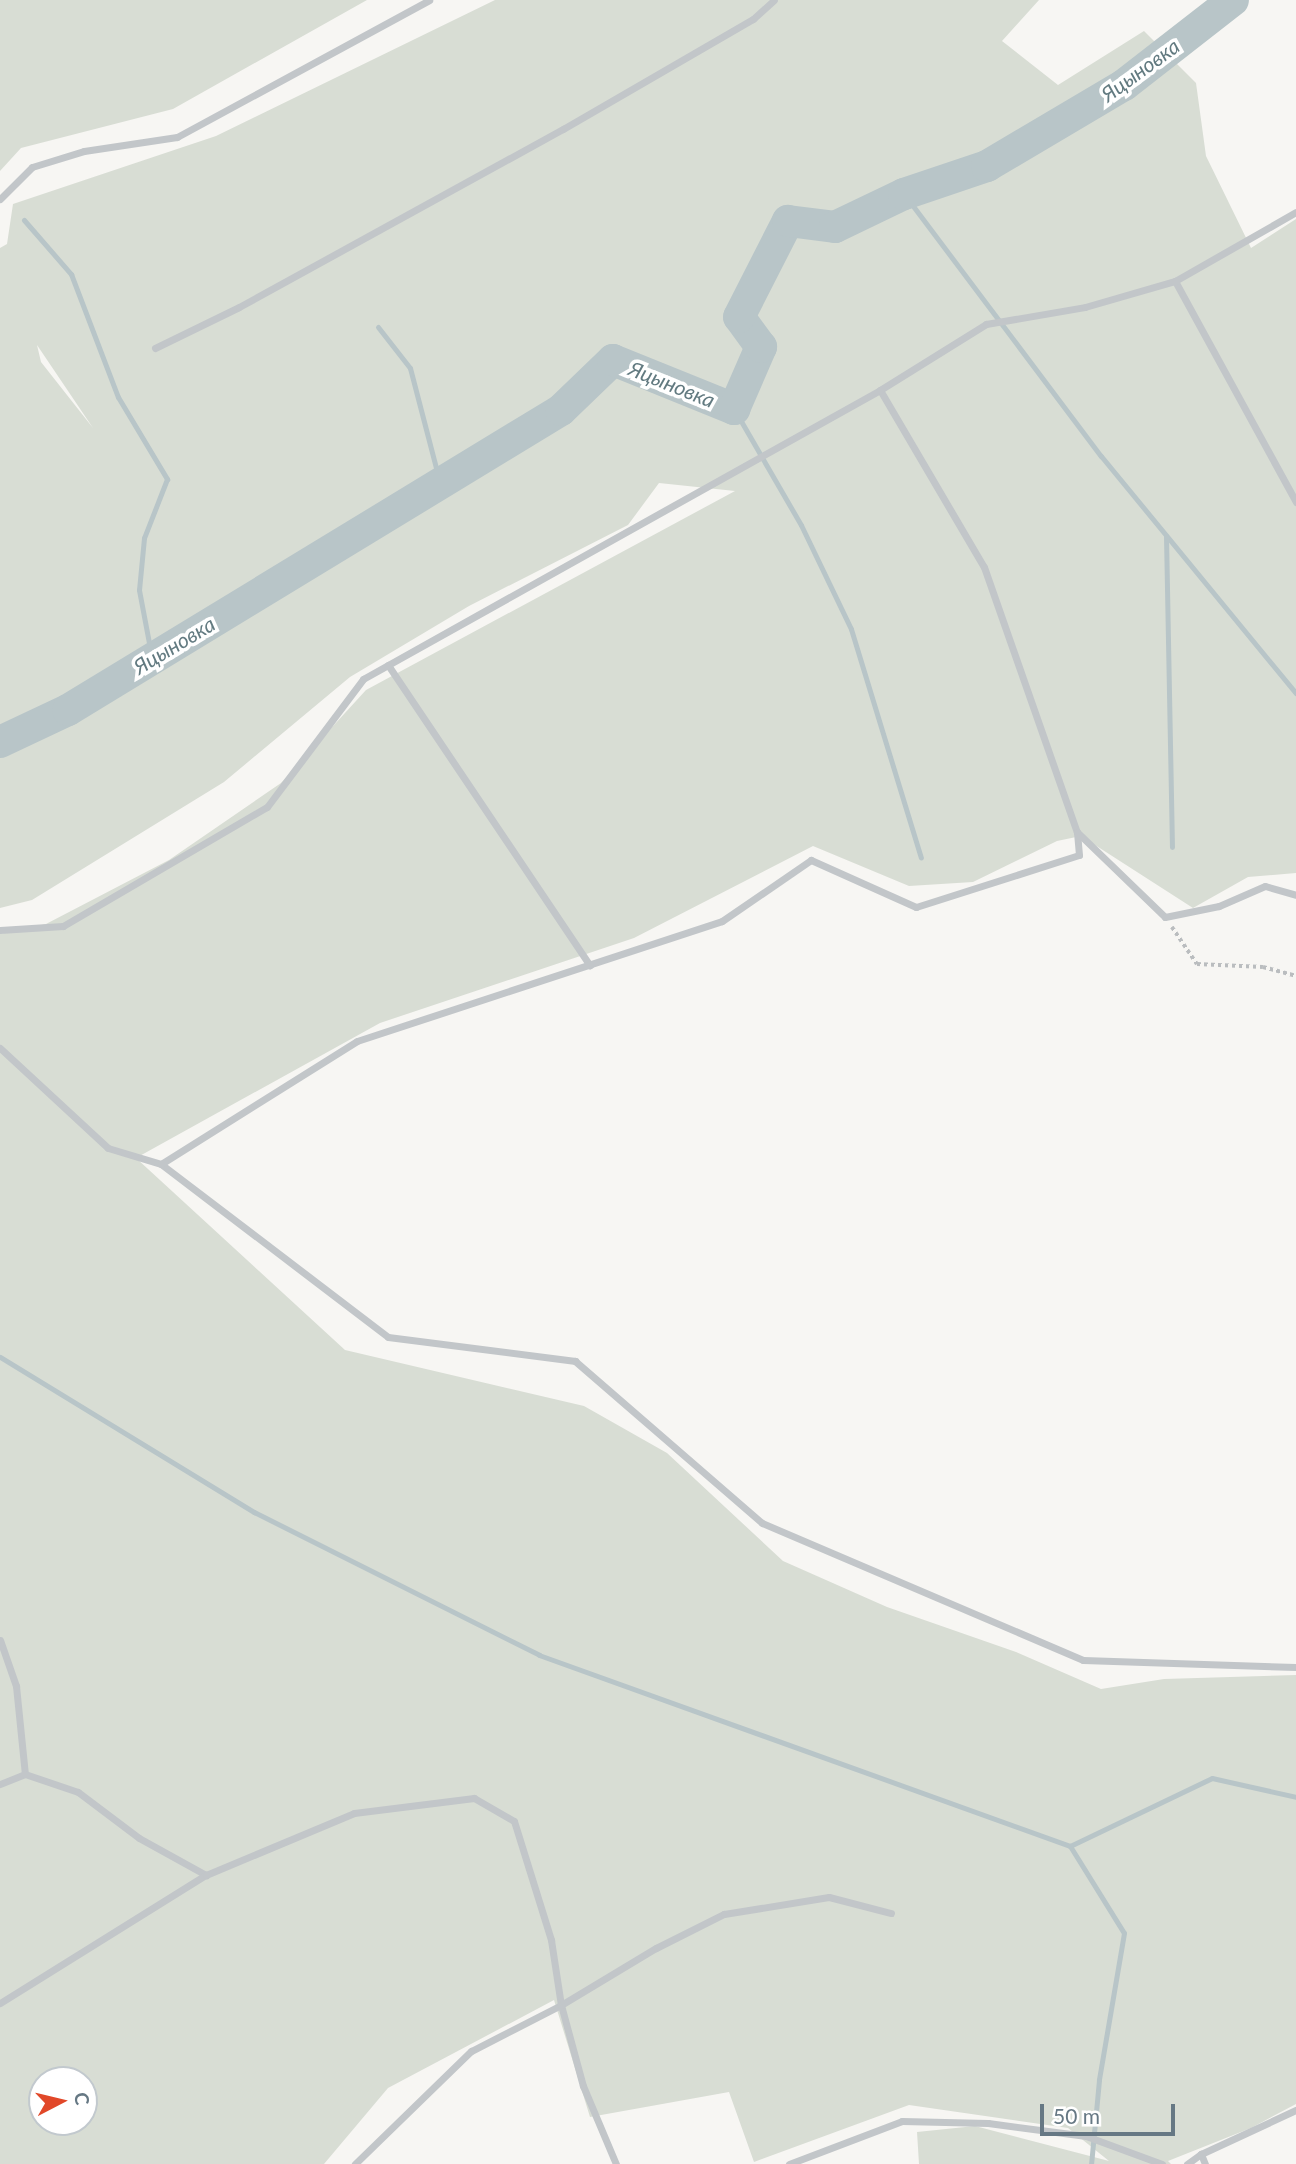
<!DOCTYPE html>
<html>
<head>
<meta charset="utf-8">
<style>
	body { margin:0 }
	#map { position:relative; width:1296px; height:2164px; overflow:hidden; background:#f7f6f3; font-family:Lato,sans-serif }
	div>[style] { position:absolute }
	[style*='--x'] { left:calc(var(--x)*1px); top:calc(var(--y)*1px); width:calc(var(--w)*1px); rotate:calc(var(--a)*1deg) }
	.green>* { inset:0; background:#d8ddd4 }
	.stream>* { height:5px; margin:-2.5px; padding:0 2.5px; transform-origin:2.5px; border-radius:2.5px; background:#b8c5c8 }
	.river>* { height:32px; margin:-16px; padding:0 16px; transform-origin:16px; border-radius:16px; background:#b8c5c8 }
	.path>* { height:3.5px; margin-top:-1.75px; transform-origin:0; background:repeating-linear-gradient(90deg,#babdbf 0 3.5px,transparent 0 7px) }
	.service>* { height:7px; margin:-3.5px; padding:0 3.5px; transform-origin:3.5px; border-radius:3.5px; background:#c2c6c9 }
	span { translate:-50% -50%; white-space:nowrap; text-align:center; line-height:1.15; -webkit-text-stroke:7px #fff; paint-order:stroke }
	.water-label { font-size:21px; color:#627a80; font-style:italic }
	.north { position:absolute; left:28px; top:2066px; width:70px; height:70px; box-sizing:border-box; background:#fff; border:2px solid #c2c9ce; border-radius:50%; rotate:83deg; font-size:19px; font-weight:700; line-height:28px; text-align:center; color:#667884 }
	.north::after { content:''; display:block; margin:auto; width:24px; height:32px; background:#e14829; clip-path:polygon(50% 0,100% 100%,50% 72%,0 100%) }
	.scale { position:absolute; left:1040px; top:2104px; width:135px; height:32px; box-sizing:border-box; border:4px solid #667884; border-top:0; padding-left:9px; font-size:21px; line-height:24px; white-space:nowrap; color:#667884; -webkit-text-stroke:5px #fff; paint-order:stroke }
</style>
</head>
<body>
<div id="map">
	<div class="green">
		<i style="clip-path:polygon(0 0,367px 0,173px 109px,21px 148px,0 171px)"></i>
		<i style="clip-path:polygon(evenodd,495px 0,1039px 0,1002px 41px,1058px 85px,1144px 31px,1196px 83px,1206px 156px,1251px 248px,1296px 219px,1296px 873px,1248px 877px,1193px 908px,1081px 836px,1057px 841px,973px 882px,909px 886px,813px 846px,634px 938px,380px 1023px,136px 1158px,345px 1350px,584px 1406px,667px 1453px,783px 1561px,887px 1607px,1016px 1652px,1101px 1689px,1164px 1679px,1296px 1675px,1296px 2104px,1251px 2128px,1168px 2161px,1171px 2164px,919px 2164px,917px 2132px,975px 2126px,1109px 2161px,1068px 2128px,909px 2105px,754px 2162px,729px 2092px,590px 2117px,554px 2000px,388px 2088px,324px 2164px,0 2164px,0 934px,46px 924px,169px 860px,281px 783px,366px 690px,735px 491px,659px 483px,628px 525px,469px 606px,350px 677px,224px 782px,32px 900px,0 908px,0 248px,7px 244px,13px 204px,216px 136px,495px 0,37px 345px,93px 428px,41px 362px,37px 345px,495px 0,42px 2080px,84px 2080px,84px 2122px,42px 2122px,42px 2080px)"></i>
	</div>
	<div class="stream">
		<i style="--x:904;--y:194;--w:328;--a:53.1"></i>
		<i style="--x:1101;--y:456;--w:307;--a:50.6"></i>
		<i style="--x:24;--y:220;--w:72;--a:49"></i>
		<i style="--x:71;--y:274;--w:132;--a:69.1"></i>
		<i style="--x:118;--y:397;--w:96;--a:59.1"></i>
		<i style="--x:167;--y:479;--w:63;--a:111.3"></i>
		<i style="--x:144;--y:538;--w:52;--a:95.5"></i>
		<i style="--x:139;--y:590;--w:70;--a:79.3"></i>
		<i style="--x:378;--y:327;--w:52;--a:52"></i>
		<i style="--x:410;--y:368;--w:119;--a:75.4"></i>
		<i style="--x:734;--y:409;--w:134;--a:60"></i>
		<i style="--x:801;--y:525;--w:115;--a:64.3"></i>
		<i style="--x:851;--y:629;--w:239;--a:73"></i>
		<i style="--x:1166;--y:536;--w:311;--a:88.9"></i>
		<i style="--x:0;--y:1357;--w:298;--a:31.4"></i>
		<i style="--x:254;--y:1512;--w:319;--a:26.6"></i>
		<i style="--x:539;--y:1655;--w:564;--a:19.78"></i>
		<i style="--x:1070;--y:1846;--w:102;--a:58.2"></i>
		<i style="--x:1124;--y:1933;--w:149;--a:99.7"></i>
		<i style="--x:1099;--y:2080;--w:84;--a:95.4"></i>
		<i style="--x:1070;--y:1846;--w:157;--a:-25.6"></i>
		<i style="--x:1212;--y:1778;--w:86;--a:12.7"></i>
	</div>
	<div class="river">
		<i style="--x:0;--y:742;--w:75;--a:-25.2"></i>
		<i style="--x:68;--y:710;--w:577;--a:-31.32"></i>
		<i style="--x:561;--y:410;--w:72;--a:-43.9"></i>
		<i style="--x:613;--y:360;--w:131;--a:22"></i>
		<i style="--x:734;--y:409;--w:68;--a:-66.5"></i>
		<i style="--x:761;--y:347;--w:37;--a:-126"></i>
		<i style="--x:739;--y:317;--w:108;--a:-63"></i>
		<i style="--x:788;--y:221;--w:47;--a:7.3"></i>
		<i style="--x:835;--y:227;--w:76;--a:-25.6"></i>
		<i style="--x:904;--y:194;--w:88;--a:-18.6"></i>
		<i style="--x:987;--y:166;--w:159;--a:-30.6"></i>
		<i style="--x:1124;--y:85;--w:138;--a:-37.9"></i>
	</div>
	<div class="path">
		<i style="--x:1172;--y:927;--w:45;--a:56"></i>
		<i style="--x:1197;--y:964;--w:66;--a:2.6"></i>
		<i style="--x:1263;--y:967;--w:34;--a:15"></i>
	</div>
	<div class="service">
		<i style="--x:0;--y:199;--w:45;--a:-45"></i>
		<i style="--x:32;--y:167;--w:54;--a:-17.1"></i>
		<i style="--x:84;--y:151;--w:94;--a:-8.6"></i>
		<i style="--x:177;--y:137;--w:287;--a:-28.5"></i>
		<i style="--x:1175;--y:281;--w:252;--a:61.3"></i>
		<i style="--x:155;--y:348;--w:93;--a:-26"></i>
		<i style="--x:239;--y:307;--w:370;--a:-28.8"></i>
		<i style="--x:563;--y:129;--w:220;--a:-30.1"></i>
		<i style="--x:753;--y:19;--w:28;--a:-42"></i>
		<i style="--x:880;--y:390;--w:205;--a:59.6"></i>
		<i style="--x:984;--y:567;--w:281;--a:70.7"></i>
		<i style="--x:388;--y:665;--w:362;--a:56.1"></i>
		<i style="--x:0;--y:930;--w:63;--a:-3.6"></i>
		<i style="--x:63;--y:926;--w:236;--a:-30.3"></i>
		<i style="--x:267;--y:807;--w:160;--a:-53.1"></i>
		<i style="--x:363;--y:679;--w:592;--a:-29.2"></i>
		<i style="--x:880;--y:390;--w:125;--a:-31.9"></i>
		<i style="--x:986;--y:324;--w:100;--a:-9.7"></i>
		<i style="--x:1085;--y:307;--w:94;--a:-16.1"></i>
		<i style="--x:1175;--y:281;--w:139;--a:-29.7"></i>
		<i style="--x:0;--y:1048;--w:147;--a:42.8"></i>
		<i style="--x:108;--y:1148;--w:55;--a:16.8"></i>
		<i style="--x:161;--y:1164;--w:285;--a:37.3"></i>
		<i style="--x:388;--y:1337;--w:189;--a:7.3"></i>
		<i style="--x:575;--y:1361;--w:247;--a:40.9"></i>
		<i style="--x:762;--y:1523;--w:349;--a:23.1"></i>
		<i style="--x:1083;--y:1660;--w:213;--a:1.9"></i>
		<i style="--x:161;--y:1164;--w:231;--a:-32.1"></i>
		<i style="--x:357;--y:1041;--w:384;--a:-18.2"></i>
		<i style="--x:722;--y:921;--w:108;--a:-34.4"></i>
		<i style="--x:811;--y:860;--w:115;--a:24.1"></i>
		<i style="--x:916;--y:907;--w:171;--a:-17.7"></i>
		<i style="--x:1079;--y:855;--w:23;--a:-95"></i>
		<i style="--x:1077;--y:832;--w:122;--a:44"></i>
		<i style="--x:1165;--y:917;--w:55;--a:-11.5"></i>
		<i style="--x:1219;--y:906;--w:50;--a:-23.5"></i>
		<i style="--x:1265;--y:886;--w:32;--a:16"></i>
		<i style="--x:0;--y:1640;--w:49;--a:70.8"></i>
		<i style="--x:16;--y:1686;--w:88;--a:84.2"></i>
		<i style="--x:25;--y:1774;--w:27;--a:158"></i>
		<i style="--x:25;--y:1774;--w:56;--a:18.8"></i>
		<i style="--x:78;--y:1792;--w:76;--a:37"></i>
		<i style="--x:139;--y:1838;--w:77;--a:28.9"></i>
		<i style="--x:0;--y:2003;--w:243;--a:-31.9"></i>
		<i style="--x:206;--y:1875;--w:160;--a:-22.7"></i>
		<i style="--x:354;--y:1813;--w:121;--a:-7.1"></i>
		<i style="--x:474;--y:1798;--w:46;--a:29.9"></i>
		<i style="--x:514;--y:1821;--w:125;--a:72.7"></i>
		<i style="--x:551;--y:1940;--w:66;--a:81.3"></i>
		<i style="--x:561;--y:2005;--w:101;--a:152.9"></i>
		<i style="--x:471;--y:2051;--w:162;--a:135.8"></i>
		<i style="--x:616;--y:2164;--w:85;--a:-112.9"></i>
		<i style="--x:583;--y:2086;--w:84;--a:-105.2"></i>
		<i style="--x:561;--y:2005;--w:111;--a:-31"></i>
		<i style="--x:656;--y:1948;--w:76;--a:-26.6"></i>
		<i style="--x:724;--y:1914;--w:106;--a:-9.2"></i>
		<i style="--x:829;--y:1897;--w:64;--a:14.5"></i>
		<i style="--x:789;--y:2164;--w:121;--a:-20.8"></i>
		<i style="--x:902;--y:2121;--w:86;--a:1.3"></i>
		<i style="--x:988;--y:2123;--w:99;--a:7.6"></i>
		<i style="--x:1086;--y:2136;--w:81;--a:20.2"></i>
		<i style="--x:1187;--y:2164;--w:17;--a:-36"></i>
		<i style="--x:1205;--y:2164;--w:11;--a:-112"></i>
		<i style="--x:1201;--y:2154;--w:105;--a:-24.9"></i>
	</div>
	<div class="water-label">
		<span style="left:1140px;top:70px;rotate:-36deg">Яцыновка</span>
		<span style="left:672px;top:384px;rotate:22deg">Яцыновка</span>
		<span style="left:174px;top:645px;rotate:-31deg">Яцыновка</span>
	</div>
	<div class="north">С</div>
	<div class="scale">50 m</div>
</div>
</body>
</html>
